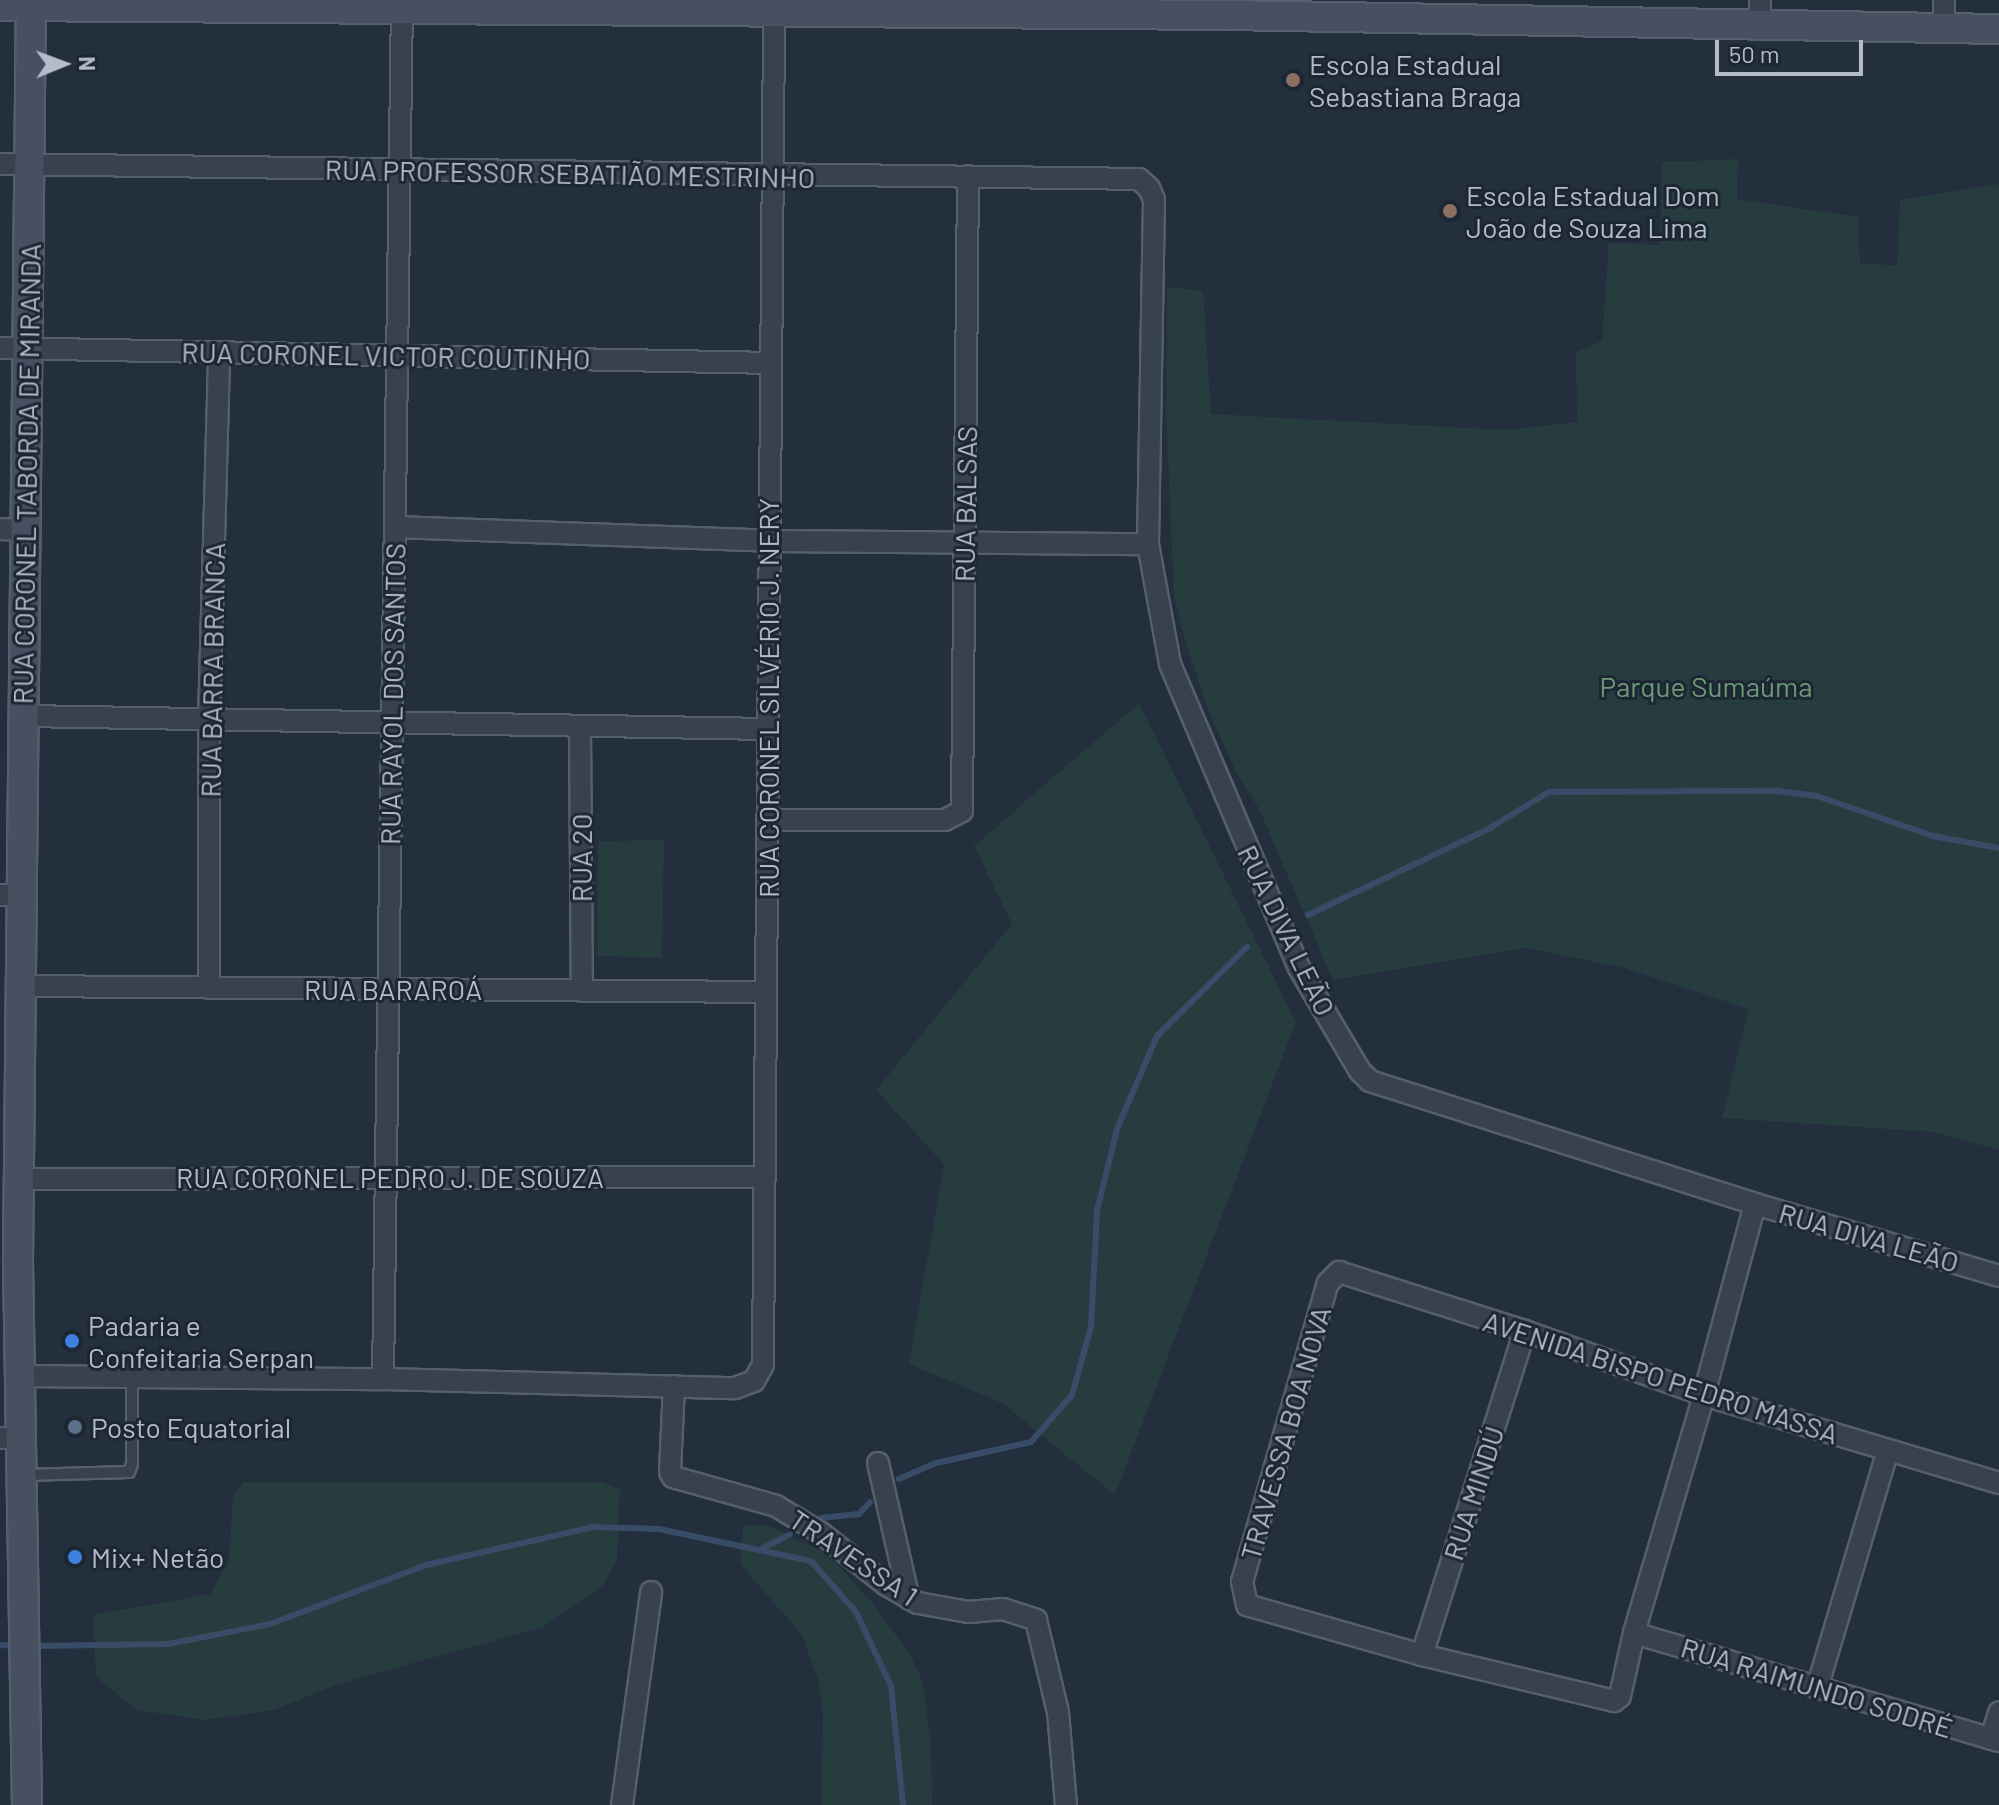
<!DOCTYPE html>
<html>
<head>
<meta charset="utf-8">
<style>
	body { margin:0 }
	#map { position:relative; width:1999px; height:1805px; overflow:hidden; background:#242f3e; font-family:Barlow,sans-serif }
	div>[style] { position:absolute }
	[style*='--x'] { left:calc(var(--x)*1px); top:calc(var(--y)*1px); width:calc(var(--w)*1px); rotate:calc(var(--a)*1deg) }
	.green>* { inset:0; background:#263c3f }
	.stream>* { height:6px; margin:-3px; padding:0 3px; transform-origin:3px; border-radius:3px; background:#394c67 }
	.roads { filter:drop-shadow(2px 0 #565f6c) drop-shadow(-2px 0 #565f6c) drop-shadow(0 2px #565f6c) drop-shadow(0 -2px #565f6c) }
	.lane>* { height:10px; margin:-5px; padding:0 5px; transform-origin:5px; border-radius:5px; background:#38414e }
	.street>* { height:20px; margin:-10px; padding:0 10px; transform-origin:10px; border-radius:10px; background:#38414e }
	.secondary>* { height:28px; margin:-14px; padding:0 14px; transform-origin:14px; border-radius:14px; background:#465061 }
	.dots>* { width:22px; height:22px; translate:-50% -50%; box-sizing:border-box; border:4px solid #1d2633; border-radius:50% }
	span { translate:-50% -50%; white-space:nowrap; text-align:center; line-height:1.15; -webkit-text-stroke:6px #1d2633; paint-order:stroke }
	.poi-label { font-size:28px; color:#b4bcc9 }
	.left { translate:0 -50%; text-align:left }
	.street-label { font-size:28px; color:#b4bcc9 }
	.park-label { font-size:28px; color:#6b9a76 }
	.north { position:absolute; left:24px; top:24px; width:80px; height:80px; -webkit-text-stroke:6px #1d2633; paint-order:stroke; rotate:89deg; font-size:22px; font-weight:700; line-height:32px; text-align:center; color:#b4bcc9 }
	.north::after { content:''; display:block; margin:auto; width:28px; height:36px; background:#b4bcc9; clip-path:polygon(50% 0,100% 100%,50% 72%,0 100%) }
	.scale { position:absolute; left:1715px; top:40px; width:148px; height:36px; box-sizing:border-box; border:4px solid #b4bcc9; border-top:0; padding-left:10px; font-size:24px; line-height:28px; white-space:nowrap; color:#b4bcc9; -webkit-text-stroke:6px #1d2633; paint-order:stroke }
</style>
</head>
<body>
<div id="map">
	<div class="green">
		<i style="clip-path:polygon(1738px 159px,1737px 199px,1858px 217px,1860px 264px,1897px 265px,1900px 200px,1999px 184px,1999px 1150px,1935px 1132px,1722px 1118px,1749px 1009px,1625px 968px,1526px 948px,1333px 980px,1259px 809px,1237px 774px,1209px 712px,1187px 647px,1174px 597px,1166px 410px,1167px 287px,1203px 291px,1211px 414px,1506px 430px,1577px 422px,1576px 352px,1602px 341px,1609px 243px,1660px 245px,1662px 162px)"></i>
		<i style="clip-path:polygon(1139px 703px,1296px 1022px,1115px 1495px,1002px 1403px,909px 1364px,944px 1164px,876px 1090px,1012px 924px,974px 846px)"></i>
		<i style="clip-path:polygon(664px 840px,662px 958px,597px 956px,598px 841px)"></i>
		<i style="clip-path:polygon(243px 1482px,602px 1482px,620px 1489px,617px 1559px,603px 1585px,543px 1627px,338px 1684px,274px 1710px,205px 1720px,137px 1710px,96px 1677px,93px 1615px,210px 1594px,229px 1562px,233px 1496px)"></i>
		<i style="clip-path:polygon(743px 1525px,769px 1526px,828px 1554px,870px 1600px,909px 1653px,923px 1682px,931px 1743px,932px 1805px,821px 1805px,823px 1715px,819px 1682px,802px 1635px,740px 1564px)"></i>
	</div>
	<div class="stream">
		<i style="--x:1308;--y:915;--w:202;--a:-25.5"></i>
		<i style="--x:1490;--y:828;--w:69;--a:-31.4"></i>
		<i style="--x:1549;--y:792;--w:228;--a:-0.3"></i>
		<i style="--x:1777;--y:791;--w:40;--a:7.1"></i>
		<i style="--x:1817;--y:796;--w:123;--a:19"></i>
		<i style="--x:1933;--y:836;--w:67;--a:10.3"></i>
		<i style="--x:899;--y:1479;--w:40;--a:-23.4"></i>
		<i style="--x:936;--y:1463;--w:97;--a:-12.5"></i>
		<i style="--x:1031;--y:1442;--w:62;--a:-48.9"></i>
		<i style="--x:1072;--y:1395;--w:71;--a:-74.4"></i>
		<i style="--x:1091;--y:1327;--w:116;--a:-87"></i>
		<i style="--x:1097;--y:1211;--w:84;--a:-76.3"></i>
		<i style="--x:1117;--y:1129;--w:101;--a:-66.7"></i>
		<i style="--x:1157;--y:1036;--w:127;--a:-44.7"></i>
		<i style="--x:821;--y:1518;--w:38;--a:-6"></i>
		<i style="--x:859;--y:1514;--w:16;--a:-47"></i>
		<i style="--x:763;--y:1548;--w:30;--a:-27"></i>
		<i style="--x:0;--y:1645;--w:18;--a:3"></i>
		<i style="--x:33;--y:1646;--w:135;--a:-0.8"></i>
		<i style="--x:168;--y:1644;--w:104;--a:-11.1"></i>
		<i style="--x:270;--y:1624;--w:167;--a:-20.7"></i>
		<i style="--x:426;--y:1565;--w:171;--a:-12.8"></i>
		<i style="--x:593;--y:1527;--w:66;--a:1.7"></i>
		<i style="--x:659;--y:1529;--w:155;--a:11.9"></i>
		<i style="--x:811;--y:1561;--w:68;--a:48.6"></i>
		<i style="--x:856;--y:1612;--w:82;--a:64.7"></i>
		<i style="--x:891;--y:1686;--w:120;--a:84.2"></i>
	</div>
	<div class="roads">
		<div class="lane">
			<i style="--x:23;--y:1475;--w:106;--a:-1.6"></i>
			<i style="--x:129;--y:1472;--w:9;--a:-69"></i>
			<i style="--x:132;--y:1464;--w:87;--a:-90"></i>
		</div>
		<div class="street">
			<i style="--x:1760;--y:27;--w:27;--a:-90"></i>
			<i style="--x:1944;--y:30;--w:30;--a:-90"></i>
			<i style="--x:0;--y:164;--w:1139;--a:0.75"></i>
			<i style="--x:1139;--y:179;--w:13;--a:42"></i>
			<i style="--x:1149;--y:188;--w:13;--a:67"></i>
			<i style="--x:1154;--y:200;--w:344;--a:91"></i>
			<i style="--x:1148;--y:544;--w:122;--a:79.6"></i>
			<i style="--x:1170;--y:664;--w:330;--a:67"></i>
			<i style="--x:1299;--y:968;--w:120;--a:59.4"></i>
			<i style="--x:1360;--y:1071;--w:14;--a:45"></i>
			<i style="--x:1370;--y:1081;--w:404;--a:17.7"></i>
			<i style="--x:1755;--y:1204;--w:254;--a:16.4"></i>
			<i style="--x:0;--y:348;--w:771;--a:1.11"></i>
			<i style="--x:395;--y:527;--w:375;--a:2.1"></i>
			<i style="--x:770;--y:541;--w:378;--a:0.5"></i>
			<i style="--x:0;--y:529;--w:26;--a:2"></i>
			<i style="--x:24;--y:716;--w:744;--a:1"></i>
			<i style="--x:580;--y:726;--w:265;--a:89.6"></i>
			<i style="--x:767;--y:820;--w:178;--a:0"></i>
			<i style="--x:945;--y:820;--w:19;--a:-28"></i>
			<i style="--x:962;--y:811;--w:635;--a:-89.46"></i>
			<i style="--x:0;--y:895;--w:21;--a:0"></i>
			<i style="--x:20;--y:986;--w:746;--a:0.46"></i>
			<i style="--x:209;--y:988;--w:269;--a:-90"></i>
			<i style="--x:209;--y:719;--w:367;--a:-88.4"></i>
			<i style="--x:19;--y:1179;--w:743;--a:-0.15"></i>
			<i style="--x:1755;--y:1204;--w:198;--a:105"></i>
			<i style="--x:1704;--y:1395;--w:248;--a:106.4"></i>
			<i style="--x:1634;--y:1633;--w:65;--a:102.5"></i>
			<i style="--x:1620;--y:1696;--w:8;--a:140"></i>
			<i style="--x:1614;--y:1701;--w:197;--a:-166.5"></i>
			<i style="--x:1422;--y:1655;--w:182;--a:-164.1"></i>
			<i style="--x:1247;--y:1605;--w:24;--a:-102"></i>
			<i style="--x:1242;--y:1582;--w:311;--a:-74"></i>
			<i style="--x:1328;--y:1283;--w:16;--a:-45"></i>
			<i style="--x:1339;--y:1272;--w:195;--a:17.6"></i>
			<i style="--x:1525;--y:1331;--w:190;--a:19.7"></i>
			<i style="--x:1704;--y:1395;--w:308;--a:16.6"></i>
			<i style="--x:20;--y:1376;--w:363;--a:0.5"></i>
			<i style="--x:383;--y:1379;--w:352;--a:1.5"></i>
			<i style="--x:735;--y:1388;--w:20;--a:-20"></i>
			<i style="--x:754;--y:1381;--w:18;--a:-61"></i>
			<i style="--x:763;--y:1365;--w:1353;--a:-89.53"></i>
			<i style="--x:383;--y:1379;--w:1370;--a:-89.21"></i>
			<i style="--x:674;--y:1386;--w:86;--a:92.7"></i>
			<i style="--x:670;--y:1472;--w:6;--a:59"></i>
			<i style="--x:673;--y:1477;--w:107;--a:15.7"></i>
			<i style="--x:776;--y:1506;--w:52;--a:31"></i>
			<i style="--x:821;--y:1533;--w:82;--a:38.6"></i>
			<i style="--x:885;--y:1584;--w:38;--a:30"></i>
			<i style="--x:918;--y:1603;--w:52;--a:10"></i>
			<i style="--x:969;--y:1612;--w:34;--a:-5"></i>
			<i style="--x:1003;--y:1609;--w:35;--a:18"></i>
			<i style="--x:1036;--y:1620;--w:95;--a:76.6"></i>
			<i style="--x:1058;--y:1712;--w:93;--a:85.1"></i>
			<i style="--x:0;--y:1438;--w:21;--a:0"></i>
			<i style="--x:878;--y:1463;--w:139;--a:77.2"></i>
			<i style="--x:1634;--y:1633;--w:381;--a:16.5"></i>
			<i style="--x:1422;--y:1655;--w:340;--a:-72.4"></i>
			<i style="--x:1817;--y:1688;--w:248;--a:-73.4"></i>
			<i style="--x:1991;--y:1739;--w:28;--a:-73"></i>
			<i style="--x:622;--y:1805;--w:215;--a:-82.2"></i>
		</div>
		<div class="secondary">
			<i style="--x:0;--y:6;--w:1227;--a:0.42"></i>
			<i style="--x:1227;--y:15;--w:772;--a:1.04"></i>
			<i style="--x:27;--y:1805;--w:545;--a:-90.95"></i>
			<i style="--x:18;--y:1260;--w:1260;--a:-89.41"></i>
		</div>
	</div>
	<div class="dots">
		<i style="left:1293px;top:80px;background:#8d6e63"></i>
		<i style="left:1450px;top:211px;background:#8d6e63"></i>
		<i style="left:72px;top:1341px;background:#3f7fe0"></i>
		<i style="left:75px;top:1427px;background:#5c6f8a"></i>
		<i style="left:75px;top:1557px;background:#3f7fe0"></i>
	</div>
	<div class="poi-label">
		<span class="left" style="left:1309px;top:80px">Escola Estadual<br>Sebastiana Braga</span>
		<span class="left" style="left:1466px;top:211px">Escola Estadual Dom<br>João de Souza Lima</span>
		<span class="left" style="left:88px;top:1341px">Padaria e<br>Confeitaria Serpan</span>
		<span class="left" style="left:91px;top:1427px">Posto Equatorial</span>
		<span class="left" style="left:91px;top:1557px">Mix+ Netão</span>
	</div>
	<div class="street-label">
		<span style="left:570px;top:173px;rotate:1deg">RUA PROFESSOR SEBATIÃO MESTRINHO</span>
		<span style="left:386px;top:355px;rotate:1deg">RUA CORONEL VICTOR COUTINHO</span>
		<span style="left:26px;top:474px;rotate:-89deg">RUA CORONEL TABORDA DE MIRANDA</span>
		<span style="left:965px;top:504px;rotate:-89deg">RUA BALSAS</span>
		<span style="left:212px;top:670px;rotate:-89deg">RUA BARRA BRANCA</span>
		<span style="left:392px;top:694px;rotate:-89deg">RUA RAYOL DOS SANTOS</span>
		<span style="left:768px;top:698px;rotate:-90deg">RUA CORONEL SILVÉRIO J. NERY</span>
		<span style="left:581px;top:858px;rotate:-90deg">RUA 20</span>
		<span style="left:1287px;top:930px;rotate:64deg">RUA DIVA LEÃO</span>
		<span style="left:393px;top:989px">RUA BARAROÁ</span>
		<span style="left:390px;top:1177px">RUA CORONEL PEDRO J. DE SOUZA</span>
		<span style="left:1869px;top:1237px;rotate:16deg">RUA DIVA LEÃO</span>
		<span style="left:1661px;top:1377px;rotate:18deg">AVENIDA BISPO PEDRO MASSA</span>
		<span style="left:1285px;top:1433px;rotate:-74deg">TRAVESSA BOA NOVA</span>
		<span style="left:1473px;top:1493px;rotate:-72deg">RUA MINDÚ</span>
		<span style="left:854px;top:1557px;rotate:34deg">TRAVESSA 1</span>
		<span style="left:1817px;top:1687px;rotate:17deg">RUA RAIMUNDO SODRÉ</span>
	</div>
	<div class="park-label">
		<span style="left:1706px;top:686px">Parque Sumaúma</span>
	</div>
	<div class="north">N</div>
	<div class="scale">50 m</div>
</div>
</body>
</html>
